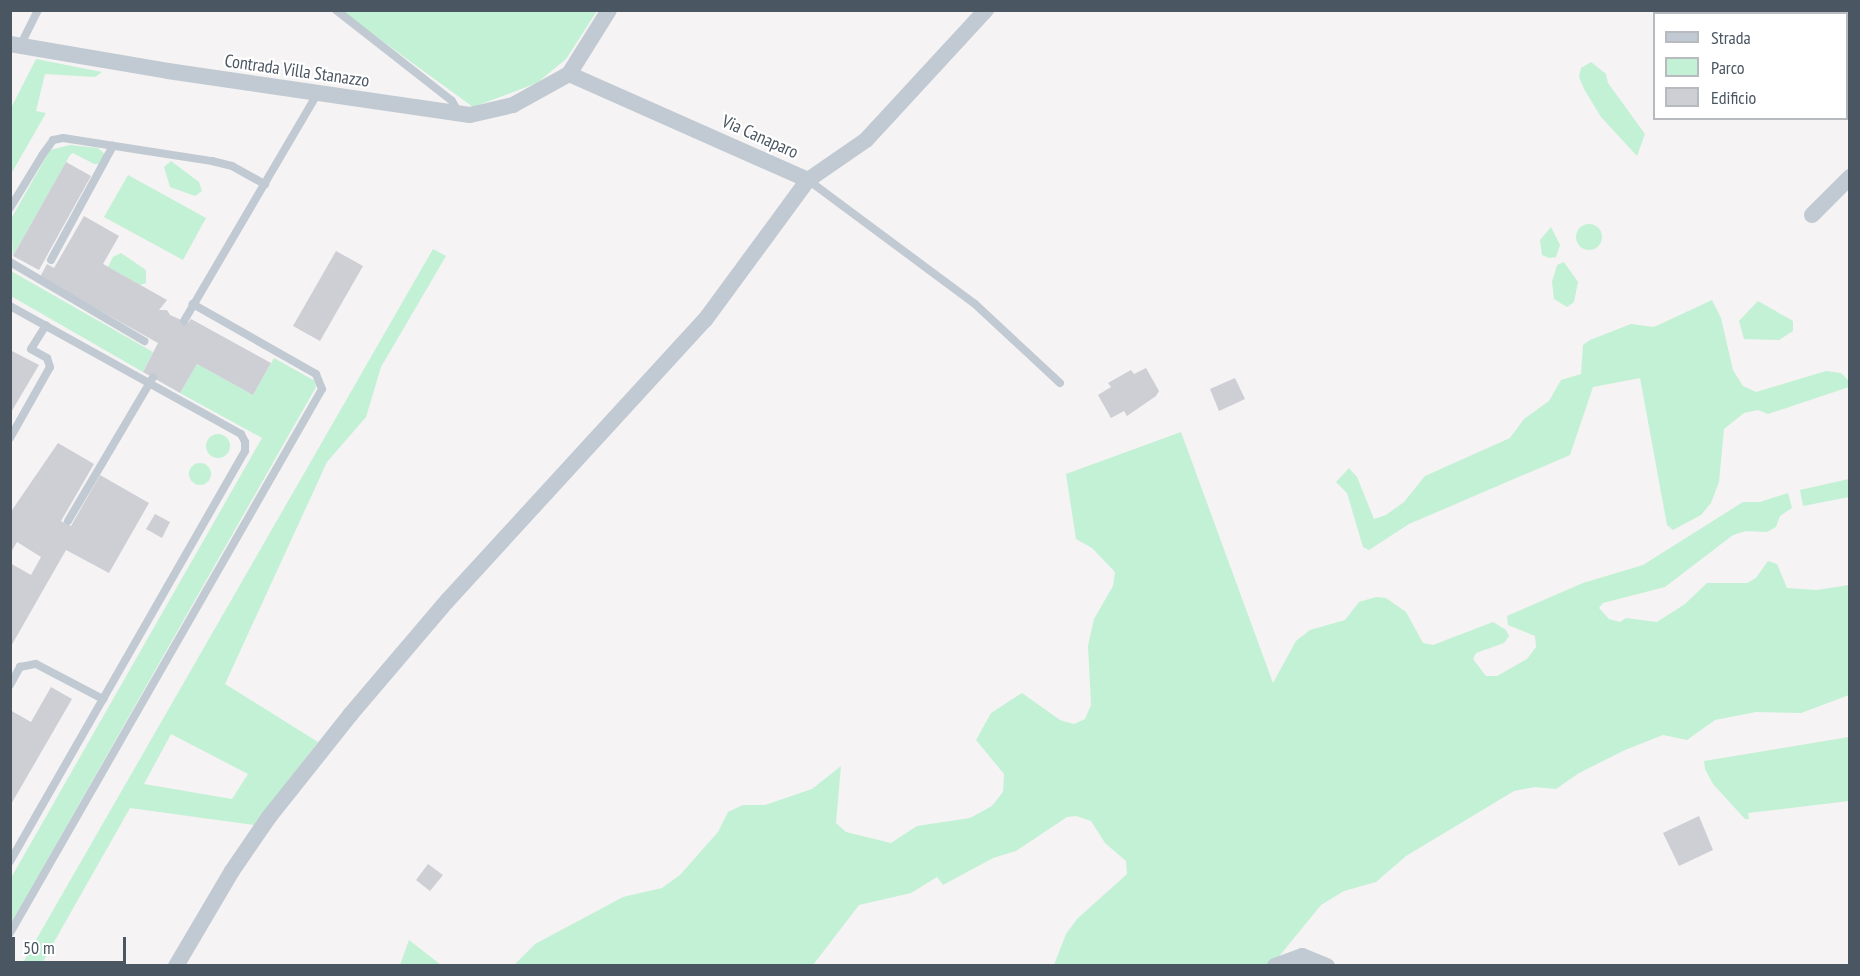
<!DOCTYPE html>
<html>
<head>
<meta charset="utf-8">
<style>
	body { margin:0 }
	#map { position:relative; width:1860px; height:976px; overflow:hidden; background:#f5f3f3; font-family:"PT Sans Narrow",sans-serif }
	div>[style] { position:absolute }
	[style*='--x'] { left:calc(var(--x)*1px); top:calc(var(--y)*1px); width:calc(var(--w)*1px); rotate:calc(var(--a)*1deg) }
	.green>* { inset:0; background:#c3f1d5 }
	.round { border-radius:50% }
	.building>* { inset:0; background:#cdcfd5 }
	.lane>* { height:8px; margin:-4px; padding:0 4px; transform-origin:4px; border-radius:4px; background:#c1cad2 }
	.street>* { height:16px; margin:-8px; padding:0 8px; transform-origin:8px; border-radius:8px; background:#c1cad2 }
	span { translate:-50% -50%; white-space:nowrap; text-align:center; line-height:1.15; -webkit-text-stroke:4.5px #fff; paint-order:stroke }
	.street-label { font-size:18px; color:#4a5661 }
	.frame { position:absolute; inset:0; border:12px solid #4a5661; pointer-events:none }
	.legend { position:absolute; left:1653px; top:12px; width:195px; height:108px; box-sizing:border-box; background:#fff; border:2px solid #b7bbc0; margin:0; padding:8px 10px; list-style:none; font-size:18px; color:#4a5661 }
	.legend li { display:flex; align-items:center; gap:12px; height:30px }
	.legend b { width:30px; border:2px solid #b7bbc0 }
	.scale { position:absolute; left:12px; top:937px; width:114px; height:27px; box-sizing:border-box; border:3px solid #4a5661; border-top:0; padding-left:8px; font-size:18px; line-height:21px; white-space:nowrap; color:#4a5661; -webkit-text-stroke:4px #fff; paint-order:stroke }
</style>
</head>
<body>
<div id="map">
	<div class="green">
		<i style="clip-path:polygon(341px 11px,597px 11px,566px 59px,537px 83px,473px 107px)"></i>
		<i style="clip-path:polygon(36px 59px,102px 72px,95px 77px,45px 74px,36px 111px,46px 113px,11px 174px,11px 108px)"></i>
		<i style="clip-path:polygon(1591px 62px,1606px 74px,1608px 83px,1645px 134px,1637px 156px,1601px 117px,1584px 89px,1579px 77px,1581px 68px)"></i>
		<i style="clip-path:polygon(70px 145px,98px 148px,106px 155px,100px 164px,94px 164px,73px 153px,70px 155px,13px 256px,11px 219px,50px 150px)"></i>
		<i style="clip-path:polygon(171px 161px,199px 182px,202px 191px,195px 196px,170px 187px,164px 167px)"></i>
		<i style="clip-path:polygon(128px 175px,206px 218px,183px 260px,104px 217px)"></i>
		<i class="round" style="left:1576px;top:224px;width:26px;height:26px"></i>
		<i style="clip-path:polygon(1551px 227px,1560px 245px,1556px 257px,1549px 258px,1542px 255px,1540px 240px)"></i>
		<i style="clip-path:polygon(evenodd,433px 249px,446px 256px,381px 367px,366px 417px,327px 462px,225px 684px,318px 742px,254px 825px,130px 808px,41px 965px,21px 966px,433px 249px,171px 734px,248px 774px,232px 799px,144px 784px,171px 734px)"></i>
		<i style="clip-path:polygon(121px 253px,146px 270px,146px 283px,140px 285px,108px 267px,113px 257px)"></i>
		<i style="clip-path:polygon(1564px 262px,1578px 282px,1574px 302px,1567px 307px,1554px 299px,1552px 282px,1557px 265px)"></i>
		<i style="clip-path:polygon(11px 271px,153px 352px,143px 372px,11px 296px)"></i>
		<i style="clip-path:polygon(1712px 300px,1721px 318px,1733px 370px,1743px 386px,1756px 392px,1826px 371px,1841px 373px,1849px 381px,1849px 387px,1768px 414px,1758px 410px,1744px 413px,1724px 429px,1719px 482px,1711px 503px,1701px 515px,1673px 530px,1667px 525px,1640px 378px,1593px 387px,1570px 455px,1409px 524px,1369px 550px,1363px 547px,1347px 493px,1336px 482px,1349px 468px,1357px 477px,1374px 519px,1386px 515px,1404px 502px,1425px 476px,1510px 438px,1524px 419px,1549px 401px,1561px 380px,1581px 374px,1583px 345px,1590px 340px,1631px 324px,1654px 327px)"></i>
		<i style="clip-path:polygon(1758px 301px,1793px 321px,1793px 331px,1779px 340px,1744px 339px,1739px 321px)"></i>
		<i style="clip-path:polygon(274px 358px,315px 381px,316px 387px,11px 924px,11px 878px,262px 438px,180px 393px,197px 364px,253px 395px)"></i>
		<i style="clip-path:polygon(1181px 432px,1273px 683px,1296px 641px,1310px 630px,1345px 620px,1359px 602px,1376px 597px,1386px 598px,1406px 612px,1423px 643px,1433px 645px,1493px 622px,1506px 630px,1509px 636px,1504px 643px,1476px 653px,1473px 659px,1486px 676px,1497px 676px,1527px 659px,1536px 647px,1535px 636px,1508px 625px,1507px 616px,1583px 583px,1643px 565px,1743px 502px,1760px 502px,1788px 493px,1792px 508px,1780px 516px,1776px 527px,1767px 532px,1746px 531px,1733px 535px,1665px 587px,1603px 603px,1599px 608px,1609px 619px,1620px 622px,1626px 618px,1657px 622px,1685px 604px,1707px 583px,1747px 583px,1756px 578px,1768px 561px,1777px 564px,1787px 588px,1817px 590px,1849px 585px,1849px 695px,1801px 713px,1756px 712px,1715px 720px,1687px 740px,1663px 735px,1625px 750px,1579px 773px,1556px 789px,1535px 787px,1514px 791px,1406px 856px,1376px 882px,1344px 891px,1321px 905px,1272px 965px,1054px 965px,1066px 934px,1077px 919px,1127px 874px,1126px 861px,1105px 843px,1091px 821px,1076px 816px,1067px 817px,1016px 851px,993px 858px,943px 885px,937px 877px,911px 893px,859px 905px,813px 965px,513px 966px,535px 944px,567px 927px,623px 897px,662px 888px,680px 875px,718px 832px,728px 812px,743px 805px,765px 805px,812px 789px,841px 766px,836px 823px,846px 832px,891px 843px,917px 826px,970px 818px,992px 806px,1003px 792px,1004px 774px,976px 740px,991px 713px,1022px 693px,1060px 720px,1074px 724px,1085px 719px,1091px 705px,1088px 646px,1094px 619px,1113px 586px,1115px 572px,1092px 548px,1076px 539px,1066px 474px)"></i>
		<i class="round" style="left:206px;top:434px;width:24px;height:24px"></i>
		<i class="round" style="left:189px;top:463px;width:22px;height:22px"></i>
		<i style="clip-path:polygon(1849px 479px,1849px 497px,1803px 506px,1800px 490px)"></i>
		<i style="clip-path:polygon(1849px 737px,1849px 801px,1748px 813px,1749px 819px,1745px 819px,1713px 784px,1705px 769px,1704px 761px)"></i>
		<i style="clip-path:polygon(409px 940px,441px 965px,400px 965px)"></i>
	</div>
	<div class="building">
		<i style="clip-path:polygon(66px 162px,91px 176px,39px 270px,13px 256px)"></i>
		<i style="clip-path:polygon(84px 216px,119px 236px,103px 264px,167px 300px,159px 310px,167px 310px,170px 315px,188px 323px,191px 319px,271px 363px,253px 395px,197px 364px,180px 393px,143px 372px,158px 343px,40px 277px,47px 264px,54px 268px)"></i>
		<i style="clip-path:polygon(336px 251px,363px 266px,320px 341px,293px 326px)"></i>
		<i style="clip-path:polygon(10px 350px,39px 365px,10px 414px)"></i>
		<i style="clip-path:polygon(1146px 368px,1159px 391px,1156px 396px,1127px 416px,1124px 411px,1111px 418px,1098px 395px,1111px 387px,1108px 383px,1131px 370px,1134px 374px)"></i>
		<i style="clip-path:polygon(1235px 378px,1245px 399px,1219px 411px,1210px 389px)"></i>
		<i style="clip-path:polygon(58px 443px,94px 464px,61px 521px,71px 526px,100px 475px,149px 503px,109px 573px,66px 550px,10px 648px,10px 563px,31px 575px,41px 557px,17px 542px,10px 554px,10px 513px)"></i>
		<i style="clip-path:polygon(155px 514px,170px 522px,162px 538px,146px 529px)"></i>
		<i style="clip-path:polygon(51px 687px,72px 699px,10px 806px,10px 710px,31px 722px)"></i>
		<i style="clip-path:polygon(1699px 816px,1713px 850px,1679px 866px,1663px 833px)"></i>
		<i style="clip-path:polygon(428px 864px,443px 875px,430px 891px,416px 880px)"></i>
	</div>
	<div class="lane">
		<i style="--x:336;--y:10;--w:147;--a:38.1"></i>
		<i style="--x:452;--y:101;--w:14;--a:60"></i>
		<i style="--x:20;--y:46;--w:40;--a:-63.4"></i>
		<i style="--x:808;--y:180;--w:208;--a:36.6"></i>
		<i style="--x:975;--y:304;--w:116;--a:42.9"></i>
		<i style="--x:10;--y:208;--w:63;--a:-58.6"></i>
		<i style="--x:43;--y:154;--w:17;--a:-54"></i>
		<i style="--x:53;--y:140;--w:10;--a:-11"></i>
		<i style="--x:63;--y:138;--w:151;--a:8.8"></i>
		<i style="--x:212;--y:161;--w:21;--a:14"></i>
		<i style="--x:232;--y:166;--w:38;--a:29"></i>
		<i style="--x:51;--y:260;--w:130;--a:-61.5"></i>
		<i style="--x:10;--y:262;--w:156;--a:30.5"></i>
		<i style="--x:10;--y:306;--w:264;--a:29"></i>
		<i style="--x:241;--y:434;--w:9;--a:63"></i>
		<i style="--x:245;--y:442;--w:9;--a:90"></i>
		<i style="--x:245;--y:451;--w:473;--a:119.8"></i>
		<i style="--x:184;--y:321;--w:263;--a:-59.6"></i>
		<i style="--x:10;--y:438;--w:81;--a:-60.6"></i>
		<i style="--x:50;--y:367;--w:9;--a:-108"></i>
		<i style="--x:47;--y:358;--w:18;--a:-151"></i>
		<i style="--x:31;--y:349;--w:28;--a:-58"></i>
		<i style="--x:68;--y:521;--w:167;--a:-59.4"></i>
		<i style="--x:10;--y:685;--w:21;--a:-61"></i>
		<i style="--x:20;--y:667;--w:16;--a:-11"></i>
		<i style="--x:36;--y:664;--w:76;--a:27.6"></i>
		<i style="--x:10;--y:933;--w:627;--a:-60.16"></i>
		<i style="--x:322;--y:389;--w:16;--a:-112"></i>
		<i style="--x:316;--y:374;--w:142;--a:-150.4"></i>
	</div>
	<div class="street">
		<i style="--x:10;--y:44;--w:160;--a:9.7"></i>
		<i style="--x:168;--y:71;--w:305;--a:8.3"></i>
		<i style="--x:470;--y:115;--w:44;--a:-13.1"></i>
		<i style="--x:513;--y:105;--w:64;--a:-29"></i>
		<i style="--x:569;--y:74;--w:75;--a:-58"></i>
		<i style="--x:569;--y:74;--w:261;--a:23.9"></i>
		<i style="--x:808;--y:180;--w:70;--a:-34.6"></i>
		<i style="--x:866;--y:140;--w:177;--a:-47.3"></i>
		<i style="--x:1812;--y:215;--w:54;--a:-45"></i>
		<i style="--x:176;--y:966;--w:110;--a:-59.5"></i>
		<i style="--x:232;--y:871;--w:65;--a:-55.6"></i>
		<i style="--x:269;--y:817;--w:130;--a:-51.5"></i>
		<i style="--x:350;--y:715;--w:151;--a:-49.6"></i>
		<i style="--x:448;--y:600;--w:380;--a:-47.5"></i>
		<i style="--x:705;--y:320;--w:174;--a:-53.7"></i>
		<i style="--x:1275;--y:966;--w:29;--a:-20"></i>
		<i style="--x:1302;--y:956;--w:27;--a:22"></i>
	</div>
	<div class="street-label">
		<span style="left:297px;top:71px;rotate:8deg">Contrada Villa Stanazzo</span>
		<span style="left:760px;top:137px;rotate:24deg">Via Canaparo</span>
	</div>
	<div class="frame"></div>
	<ul class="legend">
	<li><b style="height:8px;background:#c1cad2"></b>Strada</li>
	<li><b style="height:16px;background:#c3f1d5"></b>Parco</li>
	<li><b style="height:16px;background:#cdcfd5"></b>Edificio</li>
	</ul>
	<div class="scale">50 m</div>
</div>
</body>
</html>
